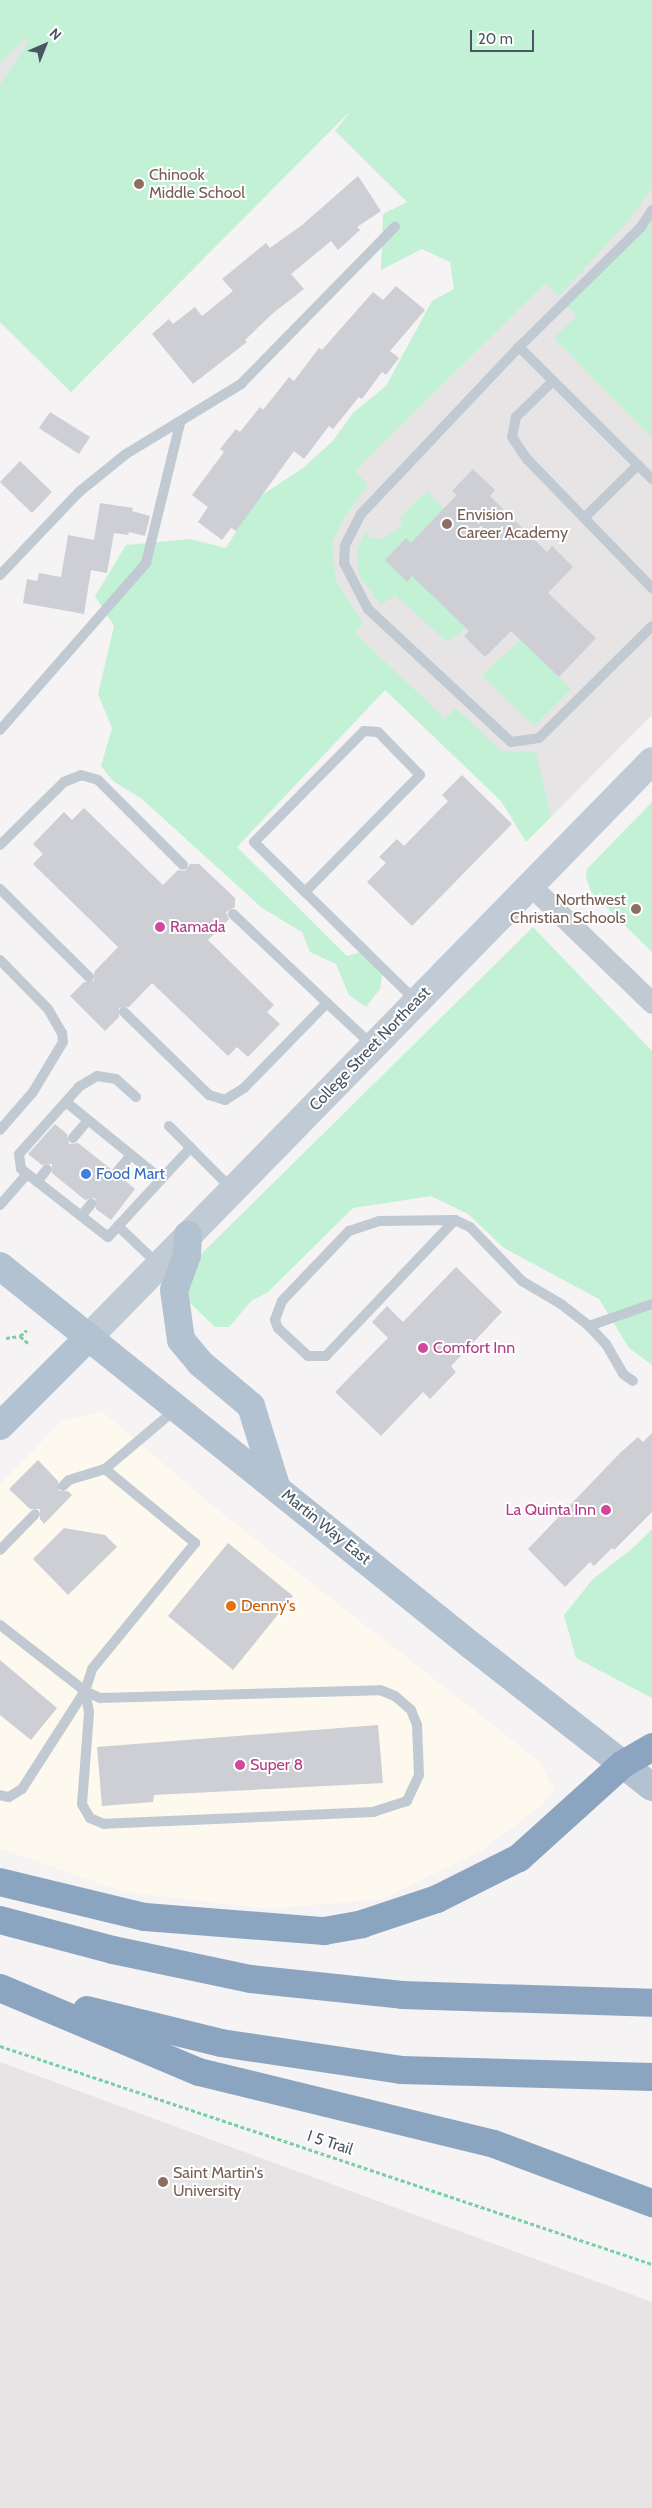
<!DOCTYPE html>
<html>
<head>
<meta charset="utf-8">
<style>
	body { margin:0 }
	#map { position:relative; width:652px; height:2508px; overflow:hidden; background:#f5f3f3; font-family:Cabin,sans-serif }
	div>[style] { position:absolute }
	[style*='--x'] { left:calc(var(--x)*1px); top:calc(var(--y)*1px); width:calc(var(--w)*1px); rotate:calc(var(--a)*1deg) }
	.commercial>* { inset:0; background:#fdf9ef }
	.education>* { inset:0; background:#e6e4e5 }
	.green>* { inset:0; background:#c3f1d5 }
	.building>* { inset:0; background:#cdcfd5 }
	.path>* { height:3px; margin-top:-1.5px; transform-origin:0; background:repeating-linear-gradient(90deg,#7ad0a6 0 4px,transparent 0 6.5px) }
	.lane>* { height:10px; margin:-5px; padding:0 5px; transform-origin:5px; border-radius:5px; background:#c1cad2 }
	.street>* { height:21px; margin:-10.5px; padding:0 10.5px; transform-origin:10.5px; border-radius:10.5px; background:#c1cad2 }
	.secondary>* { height:28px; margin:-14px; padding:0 14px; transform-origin:14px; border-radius:14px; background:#c1cbd6 }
	.primary>* { height:28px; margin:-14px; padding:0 14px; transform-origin:14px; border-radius:14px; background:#b3c2d1 }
	.highway>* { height:28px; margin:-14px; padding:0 14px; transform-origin:14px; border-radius:14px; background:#8ba5c1 }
	.dots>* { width:14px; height:14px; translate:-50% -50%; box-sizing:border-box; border:2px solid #fff; border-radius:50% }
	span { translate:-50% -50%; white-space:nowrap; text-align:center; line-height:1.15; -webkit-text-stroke:4px #fff; paint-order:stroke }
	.education-label { font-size:16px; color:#785e54 }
	.left { translate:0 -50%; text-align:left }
	.right { translate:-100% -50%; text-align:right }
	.hotel-label { font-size:16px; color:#b23c85 }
	.street-label { font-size:16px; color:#4a5661 }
	.shop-label { font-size:16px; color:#366cbe }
	.food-label { font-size:16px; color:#c56008 }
	.north { position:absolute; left:20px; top:20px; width:50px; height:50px; -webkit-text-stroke:4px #fff; paint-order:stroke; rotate:44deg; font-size:14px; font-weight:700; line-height:20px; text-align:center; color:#4a5661 }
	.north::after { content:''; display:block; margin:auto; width:18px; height:22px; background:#4a5661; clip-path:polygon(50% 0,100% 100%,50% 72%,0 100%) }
	.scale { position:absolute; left:470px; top:30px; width:64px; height:22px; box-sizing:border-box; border:2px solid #4a5661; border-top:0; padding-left:6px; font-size:15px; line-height:18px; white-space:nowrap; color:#4a5661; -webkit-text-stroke:4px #fff; paint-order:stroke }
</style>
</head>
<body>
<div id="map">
	<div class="commercial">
		<i style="clip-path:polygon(103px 1412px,214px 1507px,540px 1762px,554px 1790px,541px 1806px,481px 1851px,382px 1899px,267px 1909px,126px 1892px,0 1849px,0 1484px,62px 1421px)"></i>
	</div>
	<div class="education">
		<i style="clip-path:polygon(0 0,652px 0,652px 715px,535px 833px,305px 613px,303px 468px,333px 441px,353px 413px,386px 386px,517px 258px,360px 101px,71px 392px,0 322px)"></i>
		<i style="clip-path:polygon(0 2062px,652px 2302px,652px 2508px,0 2508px)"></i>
	</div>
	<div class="green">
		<i style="clip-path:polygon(0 0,652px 0,652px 188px,630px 219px,559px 296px,545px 283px,355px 471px,368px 485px,344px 517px,332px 543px,336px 581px,363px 624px,355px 633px,445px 719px,456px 708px,501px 751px,536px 752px,551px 817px,526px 842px,501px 801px,385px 690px,237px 847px,347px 956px,365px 951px,383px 969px,380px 989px,366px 1007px,349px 995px,336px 964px,310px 952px,302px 932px,262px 908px,142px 799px,113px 781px,101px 766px,112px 728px,98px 694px,114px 626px,95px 596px,126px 545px,190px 539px,226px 548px,256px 499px,303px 468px,333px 441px,353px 413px,386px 386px,432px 301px,454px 289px,450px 262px,422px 249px,381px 270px,383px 214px,407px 202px,335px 131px,352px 109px,71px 392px,0 322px,0 85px,28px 42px,27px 37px,0 63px)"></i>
		<i style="clip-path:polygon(652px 221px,652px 437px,554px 338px,577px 315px,564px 303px,641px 227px)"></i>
		<i style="clip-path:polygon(427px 491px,444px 508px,411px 543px,407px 539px,407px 581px,412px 576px,466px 629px,447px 642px,395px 595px,381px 605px,359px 575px,357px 551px,365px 532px,371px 538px,383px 539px,403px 524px,399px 518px)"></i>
		<i style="clip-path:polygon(521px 640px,571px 689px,534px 726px,482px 675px)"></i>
		<i style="clip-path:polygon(652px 802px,652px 952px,591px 892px,586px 877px,587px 869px)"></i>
		<i style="clip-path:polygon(533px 927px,652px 1051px,652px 1365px,629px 1348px,599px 1299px,504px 1248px,468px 1214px,431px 1196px,353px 1208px,267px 1293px,251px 1301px,229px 1327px,215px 1327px,185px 1298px,194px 1261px)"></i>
		<i style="clip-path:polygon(652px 1529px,652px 1698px,576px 1658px,564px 1615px,593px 1579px,634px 1547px)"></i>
	</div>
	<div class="building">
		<i style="clip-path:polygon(358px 176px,381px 211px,357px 227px,360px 230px,338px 250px,331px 241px,291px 274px,304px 289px,272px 314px,245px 340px,247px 342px,193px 384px,152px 334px,169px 319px,173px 324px,195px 307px,202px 316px,233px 291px,222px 279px,266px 243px,270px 248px,302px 225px)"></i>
		<i style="clip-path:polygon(396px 286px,425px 310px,390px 351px,399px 358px,386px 375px,382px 372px,362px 399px,359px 397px,333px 429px,329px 426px,304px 459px,294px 451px,236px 531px,231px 528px,222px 540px,198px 522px,208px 507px,192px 495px,224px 452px,220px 449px,236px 429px,240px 432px,260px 407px,263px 410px,289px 377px,294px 381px,319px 348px,322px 350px,373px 292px,383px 300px)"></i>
		<i style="clip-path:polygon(50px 412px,90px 437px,79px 454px,39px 428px)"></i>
		<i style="clip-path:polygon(20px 461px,52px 492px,32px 513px,0 482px)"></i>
		<i style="clip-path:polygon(473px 469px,495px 490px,490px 496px,547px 552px,552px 546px,573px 567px,548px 593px,596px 638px,559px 677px,511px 631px,485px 657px,464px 636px,469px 631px,412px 576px,407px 582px,385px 560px,406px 538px,411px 543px,444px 508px,457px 495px,452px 491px)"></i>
		<i style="clip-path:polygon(100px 503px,133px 508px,132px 511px,150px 516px,145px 536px,129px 532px,128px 535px,114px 533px,107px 573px,91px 570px,84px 614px,23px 603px,27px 579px,37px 581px,39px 573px,61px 577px,68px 535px,94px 540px)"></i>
		<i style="clip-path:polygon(462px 775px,512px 824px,412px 926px,367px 882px,386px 863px,379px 857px,397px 839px,404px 846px,448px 801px,442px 795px)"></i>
		<i style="clip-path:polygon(84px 808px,163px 885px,178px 870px,185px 871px,190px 864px,199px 864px,235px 898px,235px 907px,226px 912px,229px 919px,208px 940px,274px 1005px,267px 1012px,280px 1024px,248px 1057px,237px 1047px,228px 1056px,152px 983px,129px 1007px,119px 1008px,119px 1017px,105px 1031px,70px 996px,84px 982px,94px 981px,94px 972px,118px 947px,33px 864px,43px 854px,33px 844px,64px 812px,72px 820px)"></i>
		<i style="clip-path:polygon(55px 1124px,67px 1134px,69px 1144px,78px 1143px,111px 1169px,112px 1179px,121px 1177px,135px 1189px,111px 1220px,96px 1209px,95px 1198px,85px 1200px,52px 1173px,52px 1164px,42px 1165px,28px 1154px)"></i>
		<i style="clip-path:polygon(456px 1267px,502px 1312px,451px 1366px,456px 1372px,430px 1399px,423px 1392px,381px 1436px,335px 1392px,388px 1338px,372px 1322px,387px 1306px,403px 1322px)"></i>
		<i style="clip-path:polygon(652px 1433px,652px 1512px,614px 1550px,612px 1548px,594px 1566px,590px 1562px,565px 1587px,528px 1549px,620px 1453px,638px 1437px,643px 1442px)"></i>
		<i style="clip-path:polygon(38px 1460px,58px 1481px,59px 1491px,68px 1491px,72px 1495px,44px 1524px,40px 1519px,40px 1509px,30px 1509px,9px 1489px)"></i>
		<i style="clip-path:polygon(64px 1528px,105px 1535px,117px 1547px,68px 1595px,33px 1559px)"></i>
		<i style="clip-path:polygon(228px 1543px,293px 1596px,233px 1670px,168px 1616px)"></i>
		<i style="clip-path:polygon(0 1660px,57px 1708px,31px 1740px,0 1715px)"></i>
		<i style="clip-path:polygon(378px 1725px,383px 1783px,154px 1795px,153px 1802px,102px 1806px,97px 1747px)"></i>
	</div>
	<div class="path">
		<i style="--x:20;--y:1336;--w:13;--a:42"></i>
		<i style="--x:6;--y:1338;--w:14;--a:-8"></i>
		<i style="--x:20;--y:1336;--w:9;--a:-41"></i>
		<i style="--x:0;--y:2046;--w:687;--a:18.49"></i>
	</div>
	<div class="lane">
		<i style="--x:519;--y:347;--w:171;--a:-44.5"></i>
		<i style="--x:641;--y:227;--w:20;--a:-57"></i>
		<i style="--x:553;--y:381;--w:52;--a:135.8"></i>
		<i style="--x:516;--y:417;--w:20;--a:101"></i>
		<i style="--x:512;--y:437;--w:27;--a:56"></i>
		<i style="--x:527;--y:459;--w:180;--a:45.9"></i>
		<i style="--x:652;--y:479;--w:187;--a:-135.2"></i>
		<i style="--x:519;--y:347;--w:230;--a:133.4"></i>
		<i style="--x:361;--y:514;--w:36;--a:117"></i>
		<i style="--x:345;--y:546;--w:17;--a:93"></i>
		<i style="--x:344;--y:563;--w:52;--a:62.4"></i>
		<i style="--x:368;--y:609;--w:195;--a:42.9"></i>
		<i style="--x:511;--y:742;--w:28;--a:-8"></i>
		<i style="--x:539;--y:738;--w:159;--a:-44.7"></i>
		<i style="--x:584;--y:518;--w:76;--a:-44.5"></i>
		<i style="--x:0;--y:575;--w:115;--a:-46.4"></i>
		<i style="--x:79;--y:492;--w:60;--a:-39"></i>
		<i style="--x:126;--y:454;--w:135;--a:-31.3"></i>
		<i style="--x:241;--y:384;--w:220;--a:-45.6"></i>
		<i style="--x:0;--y:730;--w:222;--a:-48.8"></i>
		<i style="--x:146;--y:563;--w:144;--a:-76.3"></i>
		<i style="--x:0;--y:845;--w:90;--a:-44.5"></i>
		<i style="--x:64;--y:782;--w:18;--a:-22"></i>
		<i style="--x:81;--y:775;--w:18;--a:16"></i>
		<i style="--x:98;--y:780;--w:120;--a:45"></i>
		<i style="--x:0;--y:889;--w:125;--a:44.7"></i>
		<i style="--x:305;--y:892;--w:164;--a:-45.5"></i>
		<i style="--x:420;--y:775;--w:60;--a:-134.3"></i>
		<i style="--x:378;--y:732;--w:14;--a:-176"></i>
		<i style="--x:364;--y:731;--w:156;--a:134.7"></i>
		<i style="--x:254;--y:842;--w:71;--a:44.4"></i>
		<i style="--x:305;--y:892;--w:84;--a:44.5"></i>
		<i style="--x:365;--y:951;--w:70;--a:44.4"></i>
		<i style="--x:233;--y:914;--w:129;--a:43.4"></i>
		<i style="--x:0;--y:960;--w:69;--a:45.6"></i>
		<i style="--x:48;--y:1009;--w:28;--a:60"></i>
		<i style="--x:62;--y:1033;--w:9;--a:84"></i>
		<i style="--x:63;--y:1042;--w:58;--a:121"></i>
		<i style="--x:33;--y:1092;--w:50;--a:131"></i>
		<i style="--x:124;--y:1012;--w:119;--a:44.3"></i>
		<i style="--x:209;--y:1095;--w:17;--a:17"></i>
		<i style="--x:225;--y:1100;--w:22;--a:-32"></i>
		<i style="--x:244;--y:1088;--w:119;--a:-45.7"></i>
		<i style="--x:327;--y:1003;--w:62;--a:43"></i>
		<i style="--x:136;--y:1097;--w:27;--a:-138"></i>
		<i style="--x:116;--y:1079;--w:19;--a:-171"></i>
		<i style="--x:97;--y:1076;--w:21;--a:149"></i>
		<i style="--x:79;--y:1087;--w:90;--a:131.8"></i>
		<i style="--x:19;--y:1154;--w:15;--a:82"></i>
		<i style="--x:21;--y:1169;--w:110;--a:38"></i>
		<i style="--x:108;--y:1237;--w:122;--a:-47.3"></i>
		<i style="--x:66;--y:1102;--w:122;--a:39"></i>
		<i style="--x:169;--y:1126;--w:89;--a:45"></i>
		<i style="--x:73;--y:1138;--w:23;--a:-50"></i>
		<i style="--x:116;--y:1173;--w:23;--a:-50"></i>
		<i style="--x:37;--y:1182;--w:16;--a:-52"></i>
		<i style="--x:0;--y:1205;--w:41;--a:-48.9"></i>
		<i style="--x:81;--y:1216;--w:16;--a:-50"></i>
		<i style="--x:455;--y:1220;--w:187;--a:133.5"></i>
		<i style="--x:326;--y:1356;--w:18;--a:180"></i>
		<i style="--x:308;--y:1356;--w:41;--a:-137"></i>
		<i style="--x:278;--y:1328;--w:9;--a:-111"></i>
		<i style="--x:275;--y:1320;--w:20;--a:-70"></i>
		<i style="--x:282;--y:1301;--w:97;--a:-46.3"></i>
		<i style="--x:349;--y:1231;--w:32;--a:-18"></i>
		<i style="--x:379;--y:1221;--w:76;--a:-0.8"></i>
		<i style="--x:455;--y:1220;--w:17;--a:25"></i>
		<i style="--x:470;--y:1227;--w:75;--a:46.1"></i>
		<i style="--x:522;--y:1281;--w:45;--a:30.5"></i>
		<i style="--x:561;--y:1304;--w:36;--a:38"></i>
		<i style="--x:589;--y:1326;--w:25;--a:47"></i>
		<i style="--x:606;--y:1344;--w:34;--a:60"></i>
		<i style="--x:623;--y:1374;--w:12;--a:35"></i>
		<i style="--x:118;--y:1226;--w:57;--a:43.6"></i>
		<i style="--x:589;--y:1326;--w:67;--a:-19.2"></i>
		<i style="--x:63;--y:1486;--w:8;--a:-45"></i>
		<i style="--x:69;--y:1480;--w:38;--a:-17"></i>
		<i style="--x:105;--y:1469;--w:93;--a:-40.2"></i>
		<i style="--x:0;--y:1550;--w:50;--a:-45.8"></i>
		<i style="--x:0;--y:1625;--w:108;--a:37.8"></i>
		<i style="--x:85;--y:1691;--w:17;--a:25"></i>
		<i style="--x:100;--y:1698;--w:280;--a:-1.6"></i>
		<i style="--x:380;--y:1690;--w:16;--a:22"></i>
		<i style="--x:395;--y:1696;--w:21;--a:41"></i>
		<i style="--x:411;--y:1710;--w:16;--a:68"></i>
		<i style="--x:417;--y:1725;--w:50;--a:87.7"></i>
		<i style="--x:419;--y:1775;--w:29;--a:115"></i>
		<i style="--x:407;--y:1801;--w:35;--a:162"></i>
		<i style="--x:374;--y:1812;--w:270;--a:177.5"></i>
		<i style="--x:104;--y:1824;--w:15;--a:-157"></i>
		<i style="--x:90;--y:1818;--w:16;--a:-120"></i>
		<i style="--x:82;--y:1804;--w:92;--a:-85.6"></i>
		<i style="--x:89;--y:1712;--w:21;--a:-101"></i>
		<i style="--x:0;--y:1795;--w:9;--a:13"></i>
		<i style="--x:9;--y:1797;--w:15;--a:-32"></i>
		<i style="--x:22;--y:1789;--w:117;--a:-57.3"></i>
		<i style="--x:85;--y:1691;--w:23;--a:-72"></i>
		<i style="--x:92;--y:1669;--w:163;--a:-50.7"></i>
		<i style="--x:195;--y:1543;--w:117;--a:-140.6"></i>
	</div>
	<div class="street">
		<i style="--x:530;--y:885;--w:170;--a:44"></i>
	</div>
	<div class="secondary">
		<i style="--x:89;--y:1337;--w:805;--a:-45.65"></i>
	</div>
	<div class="primary">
		<i style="--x:188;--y:1235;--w:20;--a:93"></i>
		<i style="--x:187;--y:1255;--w:37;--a:110"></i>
		<i style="--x:174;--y:1290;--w:50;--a:82"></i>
		<i style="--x:181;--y:1340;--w:30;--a:50"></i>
		<i style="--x:200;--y:1363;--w:67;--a:40.1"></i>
		<i style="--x:251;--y:1406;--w:84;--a:72.6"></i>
		<i style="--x:0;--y:1266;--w:606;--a:38.84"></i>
		<i style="--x:472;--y:1646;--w:229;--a:38.1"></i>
		<i style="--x:0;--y:1426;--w:126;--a:-45"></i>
	</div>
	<div class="highway">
		<i style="--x:0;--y:1882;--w:149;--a:13.6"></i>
		<i style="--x:145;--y:1917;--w:180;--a:4.5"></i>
		<i style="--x:324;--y:1931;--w:39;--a:-10"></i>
		<i style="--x:362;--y:1924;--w:79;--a:-18.4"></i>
		<i style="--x:437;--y:1899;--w:92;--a:-26.6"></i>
		<i style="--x:519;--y:1858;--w:140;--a:-42.1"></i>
		<i style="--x:623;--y:1764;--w:34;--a:-30"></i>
		<i style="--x:0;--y:1920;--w:117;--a:14.9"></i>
		<i style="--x:113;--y:1950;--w:141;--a:11.9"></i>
		<i style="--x:251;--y:1979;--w:152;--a:6"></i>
		<i style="--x:402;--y:1995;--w:250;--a:1.8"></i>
		<i style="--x:0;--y:1988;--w:216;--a:22.9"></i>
		<i style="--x:199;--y:2072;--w:304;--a:13.7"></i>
		<i style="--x:494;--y:2144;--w:169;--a:20.5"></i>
		<i style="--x:87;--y:2010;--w:138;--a:13.8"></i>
		<i style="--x:221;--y:2043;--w:182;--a:8.5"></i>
		<i style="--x:401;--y:2070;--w:251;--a:1.6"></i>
	</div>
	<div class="dots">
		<i style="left:139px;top:184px;background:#8d6e63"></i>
		<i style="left:447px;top:524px;background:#8d6e63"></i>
		<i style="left:636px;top:909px;background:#8d6e63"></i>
		<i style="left:160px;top:927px;background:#d1479c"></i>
		<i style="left:86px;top:1174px;background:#3f7fe0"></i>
		<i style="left:423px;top:1348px;background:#d1479c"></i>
		<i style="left:606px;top:1510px;background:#d1479c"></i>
		<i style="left:231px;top:1606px;background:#e8710a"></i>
		<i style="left:240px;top:1765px;background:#d1479c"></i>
		<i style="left:163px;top:2182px;background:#8d6e63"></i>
	</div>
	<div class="education-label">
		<span class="left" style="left:149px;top:184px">Chinook<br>Middle School</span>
		<span class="left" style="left:457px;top:524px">Envision<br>Career Academy</span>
		<span class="right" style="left:626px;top:909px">Northwest<br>Christian Schools</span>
		<span class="left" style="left:173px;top:2182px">Saint Martin's<br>University</span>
	</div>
	<div class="hotel-label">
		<span class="left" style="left:170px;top:927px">Ramada</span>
		<span class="left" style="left:433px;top:1348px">Comfort Inn</span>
		<span class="right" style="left:596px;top:1510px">La Quinta Inn</span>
		<span class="left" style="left:250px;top:1765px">Super 8</span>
	</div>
	<div class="street-label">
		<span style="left:370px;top:1049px;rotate:-46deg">College Street Northeast</span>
		<span style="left:326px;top:1527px;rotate:39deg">Martin Way East</span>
		<span style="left:330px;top:2143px;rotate:18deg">I 5 Trail</span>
	</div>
	<div class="shop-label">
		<span class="left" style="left:96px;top:1174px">Food Mart</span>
	</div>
	<div class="food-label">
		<span class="left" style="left:241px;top:1606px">Denny's</span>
	</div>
	<div class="north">N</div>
	<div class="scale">20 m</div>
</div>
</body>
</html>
